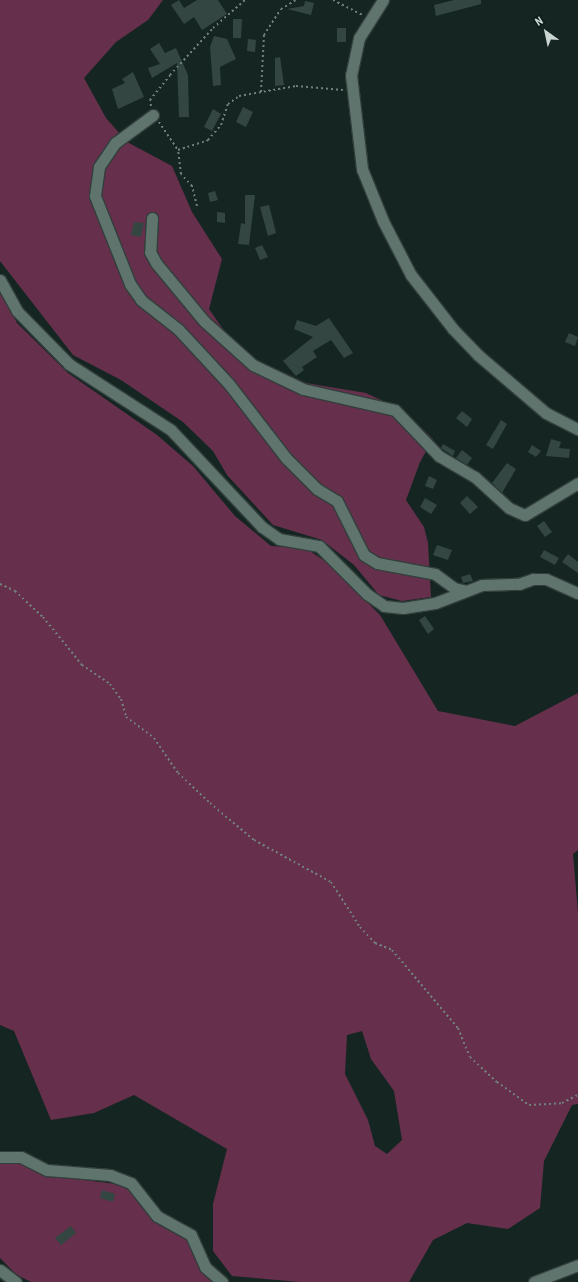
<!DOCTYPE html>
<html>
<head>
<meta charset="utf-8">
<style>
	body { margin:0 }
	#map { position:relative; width:578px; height:1282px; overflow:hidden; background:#152622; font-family:"Roboto Condensed",sans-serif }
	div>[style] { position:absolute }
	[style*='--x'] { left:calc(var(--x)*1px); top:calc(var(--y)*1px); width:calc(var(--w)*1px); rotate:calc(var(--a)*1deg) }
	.green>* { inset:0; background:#662f4c }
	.building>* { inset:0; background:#334641 }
	.path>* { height:2px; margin-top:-1px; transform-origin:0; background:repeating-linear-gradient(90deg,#72807c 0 2px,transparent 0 5px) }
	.roads { filter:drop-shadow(1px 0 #323f3c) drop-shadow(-1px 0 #323f3c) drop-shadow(0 1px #323f3c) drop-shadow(0 -1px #323f3c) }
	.minor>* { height:11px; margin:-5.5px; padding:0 5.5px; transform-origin:5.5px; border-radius:5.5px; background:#60746e }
	.tertiary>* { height:11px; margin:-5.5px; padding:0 5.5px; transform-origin:5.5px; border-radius:5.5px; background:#60746e }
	span { translate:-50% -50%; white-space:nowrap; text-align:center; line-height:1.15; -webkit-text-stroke:4px #0c1d19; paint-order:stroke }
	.north { position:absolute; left:526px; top:12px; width:40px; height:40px; -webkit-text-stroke:3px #0c1d19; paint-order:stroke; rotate:327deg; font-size:11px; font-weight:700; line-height:16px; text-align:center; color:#cbd6d3 }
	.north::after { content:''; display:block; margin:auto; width:14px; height:18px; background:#cbd6d3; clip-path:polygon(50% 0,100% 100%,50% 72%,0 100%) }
</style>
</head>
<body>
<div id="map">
	<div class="green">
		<i style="clip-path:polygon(0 0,163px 0,148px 20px,116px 42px,84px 78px,106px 118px,127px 142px,172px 166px,192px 212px,222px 259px,209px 309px,238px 351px,306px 383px,366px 393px,402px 410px,433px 439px,420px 462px,406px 500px,424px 527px,428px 543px,431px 597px,402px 601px,379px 595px,354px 565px,322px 540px,273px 525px,227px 475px,213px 451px,183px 422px,121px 380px,73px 355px,0 261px)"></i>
		<i style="clip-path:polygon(evenodd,0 290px,17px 323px,68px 373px,157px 435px,193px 466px,235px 516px,271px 546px,305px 548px,328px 563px,380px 615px,438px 711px,515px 726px,578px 693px,578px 850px,573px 854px,578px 912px,578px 1104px,572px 1105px,544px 1161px,540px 1208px,508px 1229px,467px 1223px,433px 1240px,409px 1282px,300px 1282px,232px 1276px,213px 1251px,213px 1204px,227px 1149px,134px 1095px,94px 1113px,51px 1120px,14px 1031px,0 1025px,0 290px,362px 1031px,371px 1059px,394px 1091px,402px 1140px,387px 1154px,375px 1146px,368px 1120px,345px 1074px,347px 1035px,362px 1031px)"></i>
		<i style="clip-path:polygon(0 1162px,25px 1164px,43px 1175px,116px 1184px,137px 1194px,161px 1226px,188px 1238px,202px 1273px,216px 1282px,31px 1282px,17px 1275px,0 1258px)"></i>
	</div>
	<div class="building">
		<i style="clip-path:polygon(179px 0,184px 8px,197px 0,218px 0,227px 14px,202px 30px,194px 17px,184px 24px,171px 5px)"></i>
		<i style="clip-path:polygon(454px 0,481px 0,481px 4px,436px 16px,434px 5px)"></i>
		<i style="clip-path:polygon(305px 1px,314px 3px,311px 15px,287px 9px,304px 6px)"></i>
		<i style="clip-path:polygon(233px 19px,242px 19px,241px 38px,233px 38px)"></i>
		<i style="clip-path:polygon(337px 28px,346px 28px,346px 42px,337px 42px)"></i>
		<i style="clip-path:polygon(214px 36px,227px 39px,236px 59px,220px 67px,221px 85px,213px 86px,210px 47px)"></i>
		<i style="clip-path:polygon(248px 39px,256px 40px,255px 52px,247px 51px)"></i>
		<i style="clip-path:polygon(159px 43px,165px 53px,176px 48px,188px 75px,189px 117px,179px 117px,177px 63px,152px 78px,148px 68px,160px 64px,150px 49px)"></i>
		<i style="clip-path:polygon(280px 57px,284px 85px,275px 86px,275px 58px)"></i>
		<i style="clip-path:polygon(133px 72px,144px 97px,118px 109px,112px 89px,125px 83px,122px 79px)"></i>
		<i style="clip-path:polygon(243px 107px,253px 112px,246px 127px,236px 122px)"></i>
		<i style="clip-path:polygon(213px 109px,221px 114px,212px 131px,204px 127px)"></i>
		<i style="clip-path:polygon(215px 191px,218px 200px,210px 202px,208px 193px)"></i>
		<i style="clip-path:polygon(245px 195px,255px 195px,249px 245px,238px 244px,241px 223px,245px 224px)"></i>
		<i style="clip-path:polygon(269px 205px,276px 233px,268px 236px,260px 207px)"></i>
		<i style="clip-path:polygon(217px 212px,225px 213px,225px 223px,217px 222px)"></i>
		<i style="clip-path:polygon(134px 222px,144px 223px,141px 237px,131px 235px)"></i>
		<i style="clip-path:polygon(262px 245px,268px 257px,260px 260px,255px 248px)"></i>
		<i style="clip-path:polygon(329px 318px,353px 353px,344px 358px,331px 340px,313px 351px,317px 357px,302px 367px,304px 370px,296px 376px,283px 361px,313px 337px,294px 329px,297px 320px,316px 326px)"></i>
		<i style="clip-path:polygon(569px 333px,578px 337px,575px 346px,565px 342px)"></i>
		<i style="clip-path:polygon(462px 411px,472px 419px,467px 427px,456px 418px)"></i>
		<i style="clip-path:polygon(501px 420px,507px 424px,493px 449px,486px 445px)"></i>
		<i style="clip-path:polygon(551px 439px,561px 442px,559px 448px,570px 449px,569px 458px,546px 456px)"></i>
		<i style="clip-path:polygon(443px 444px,455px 451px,453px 456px,441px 448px)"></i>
		<i style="clip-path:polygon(532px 445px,541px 451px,536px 457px,528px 452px)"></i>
		<i style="clip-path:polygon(462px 450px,472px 458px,467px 465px,456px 458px)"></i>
		<i style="clip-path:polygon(507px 463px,516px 469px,502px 493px,492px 483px)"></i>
		<i style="clip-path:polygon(429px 476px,437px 480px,433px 489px,425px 486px)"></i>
		<i style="clip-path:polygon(467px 496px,478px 507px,470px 514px,460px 503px)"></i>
		<i style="clip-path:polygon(425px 498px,437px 505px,431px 514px,420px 507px)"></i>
		<i style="clip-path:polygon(544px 521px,552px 532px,545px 537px,537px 526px)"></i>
		<i style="clip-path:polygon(437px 545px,452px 550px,448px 560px,433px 555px)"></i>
		<i style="clip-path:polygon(544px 550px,559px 558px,555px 565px,540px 557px)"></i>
		<i style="clip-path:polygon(568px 554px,578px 562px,578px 573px,562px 562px)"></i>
		<i style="clip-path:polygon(470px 574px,473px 581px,463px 583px,461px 577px)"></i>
		<i style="clip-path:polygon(425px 616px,434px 629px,428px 634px,419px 620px)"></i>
		<i style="clip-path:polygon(102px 1190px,115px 1194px,113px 1202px,100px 1198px)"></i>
		<i style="clip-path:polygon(71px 1226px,76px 1233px,61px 1245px,55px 1238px)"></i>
	</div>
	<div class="path">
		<i style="--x:333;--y:0;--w:34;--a:27"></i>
		<i style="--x:261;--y:92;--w:57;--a:-87"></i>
		<i style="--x:264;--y:35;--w:31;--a:-57"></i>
		<i style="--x:281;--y:9;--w:17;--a:-31"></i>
		<i style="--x:151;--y:106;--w:6;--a:-99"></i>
		<i style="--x:150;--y:100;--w:32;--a:-51"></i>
		<i style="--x:170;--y:75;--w:64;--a:-47.5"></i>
		<i style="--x:213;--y:28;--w:43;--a:-41.2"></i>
		<i style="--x:159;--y:122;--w:34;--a:56"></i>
		<i style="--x:197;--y:206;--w:21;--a:-104"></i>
		<i style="--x:192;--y:186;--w:16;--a:-133"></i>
		<i style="--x:181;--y:174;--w:24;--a:-97"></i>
		<i style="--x:178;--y:150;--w:32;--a:-18"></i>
		<i style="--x:208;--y:140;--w:20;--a:-49"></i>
		<i style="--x:221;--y:125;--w:22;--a:-72"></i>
		<i style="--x:228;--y:104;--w:14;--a:-36"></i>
		<i style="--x:239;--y:96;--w:58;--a:-10"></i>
		<i style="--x:296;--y:86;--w:47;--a:4.9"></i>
		<i style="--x:0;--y:584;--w:17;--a:25"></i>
		<i style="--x:15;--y:591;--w:38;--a:43"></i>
		<i style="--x:43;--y:617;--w:62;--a:50.9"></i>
		<i style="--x:82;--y:665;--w:34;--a:34"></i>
		<i style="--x:110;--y:684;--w:19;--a:54"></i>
		<i style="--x:121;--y:699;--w:19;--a:74"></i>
		<i style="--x:126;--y:717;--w:35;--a:37"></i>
		<i style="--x:154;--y:738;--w:42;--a:55.6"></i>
		<i style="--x:178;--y:773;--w:44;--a:43.2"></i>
		<i style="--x:210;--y:803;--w:57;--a:40.1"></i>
		<i style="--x:254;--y:840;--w:88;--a:28.6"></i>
		<i style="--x:331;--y:882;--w:54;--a:57.2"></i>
		<i style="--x:360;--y:927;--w:22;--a:47"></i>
		<i style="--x:375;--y:943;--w:18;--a:22"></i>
		<i style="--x:392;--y:950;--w:102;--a:49.8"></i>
		<i style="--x:458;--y:1028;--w:31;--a:68"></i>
		<i style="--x:470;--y:1057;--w:37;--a:43"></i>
		<i style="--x:497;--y:1082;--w:39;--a:36"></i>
		<i style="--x:529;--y:1105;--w:33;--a:-3"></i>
		<i style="--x:562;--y:1103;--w:18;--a:-27"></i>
	</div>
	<div class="roads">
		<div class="minor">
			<i style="--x:153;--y:115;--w:47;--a:143.6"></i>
			<i style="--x:115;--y:143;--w:29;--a:124"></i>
			<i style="--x:99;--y:167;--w:29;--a:98"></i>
			<i style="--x:95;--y:196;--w:95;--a:68.3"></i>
			<i style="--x:130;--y:284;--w:19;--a:55"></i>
			<i style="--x:141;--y:300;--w:47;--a:38.1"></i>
			<i style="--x:178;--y:329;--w:75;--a:47.2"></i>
			<i style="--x:229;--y:384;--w:93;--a:52.4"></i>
			<i style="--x:286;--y:458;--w:44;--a:45"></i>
			<i style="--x:317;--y:489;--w:23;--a:31"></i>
			<i style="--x:337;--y:501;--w:60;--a:63.4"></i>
			<i style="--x:364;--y:555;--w:15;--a:32"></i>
			<i style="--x:377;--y:563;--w:59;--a:10.7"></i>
			<i style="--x:435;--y:574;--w:24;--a:36"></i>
			<i style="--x:454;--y:588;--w:9;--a:13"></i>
			<i style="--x:152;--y:218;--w:34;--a:93"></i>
			<i style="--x:150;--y:252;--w:13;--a:61"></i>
			<i style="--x:156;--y:263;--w:75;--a:50.4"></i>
			<i style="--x:204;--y:321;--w:66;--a:41.9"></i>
			<i style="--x:253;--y:365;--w:55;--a:25.6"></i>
			<i style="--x:303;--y:389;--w:94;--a:12.9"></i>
			<i style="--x:395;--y:410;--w:64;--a:46.3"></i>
			<i style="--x:439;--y:456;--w:42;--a:30.3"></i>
			<i style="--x:475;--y:477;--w:46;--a:42.4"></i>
			<i style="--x:509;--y:508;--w:17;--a:24"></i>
			<i style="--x:525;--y:515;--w:62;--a:-31.1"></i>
			<i style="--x:0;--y:280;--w:35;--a:61"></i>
			<i style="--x:17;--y:311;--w:74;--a:45.5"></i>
			<i style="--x:69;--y:364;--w:121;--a:32.9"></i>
			<i style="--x:171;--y:430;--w:133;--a:46.8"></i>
			<i style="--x:262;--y:527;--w:21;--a:35"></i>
			<i style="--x:279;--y:539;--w:41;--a:9.9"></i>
			<i style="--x:319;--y:546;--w:68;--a:45"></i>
			<i style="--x:367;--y:594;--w:21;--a:35"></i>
			<i style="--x:384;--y:606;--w:19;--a:6"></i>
			<i style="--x:403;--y:608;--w:32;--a:-9"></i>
			<i style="--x:435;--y:603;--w:50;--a:-21"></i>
			<i style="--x:482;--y:585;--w:37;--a:-2"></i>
			<i style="--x:519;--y:584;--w:15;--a:-20"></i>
			<i style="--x:533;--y:579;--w:13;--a:0"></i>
			<i style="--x:546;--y:579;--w:35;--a:24"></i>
		</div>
		<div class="tertiary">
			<i style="--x:383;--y:0;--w:45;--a:122.3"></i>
			<i style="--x:359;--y:38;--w:38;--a:102"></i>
			<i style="--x:351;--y:75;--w:95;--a:83.3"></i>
			<i style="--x:362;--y:169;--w:56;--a:68"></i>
			<i style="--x:383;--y:221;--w:61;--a:62.6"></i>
			<i style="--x:411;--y:275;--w:68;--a:52.1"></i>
			<i style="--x:453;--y:329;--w:36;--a:46"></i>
			<i style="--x:478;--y:355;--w:89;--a:40.5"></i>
			<i style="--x:546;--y:413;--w:36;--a:27"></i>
			<i style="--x:0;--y:1157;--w:21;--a:0"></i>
			<i style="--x:21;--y:1157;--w:29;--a:27"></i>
			<i style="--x:47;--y:1170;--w:63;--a:4.5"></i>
			<i style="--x:110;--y:1175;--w:22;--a:21"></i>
			<i style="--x:131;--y:1183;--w:42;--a:51.8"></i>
			<i style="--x:157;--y:1216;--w:39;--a:29"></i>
			<i style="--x:191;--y:1235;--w:35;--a:66"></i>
			<i style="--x:205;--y:1267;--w:23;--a:41"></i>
			<i style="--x:0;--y:1270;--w:20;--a:37"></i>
			<i style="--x:534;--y:1282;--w:47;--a:-21.1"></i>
		</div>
	</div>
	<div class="north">N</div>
</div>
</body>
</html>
